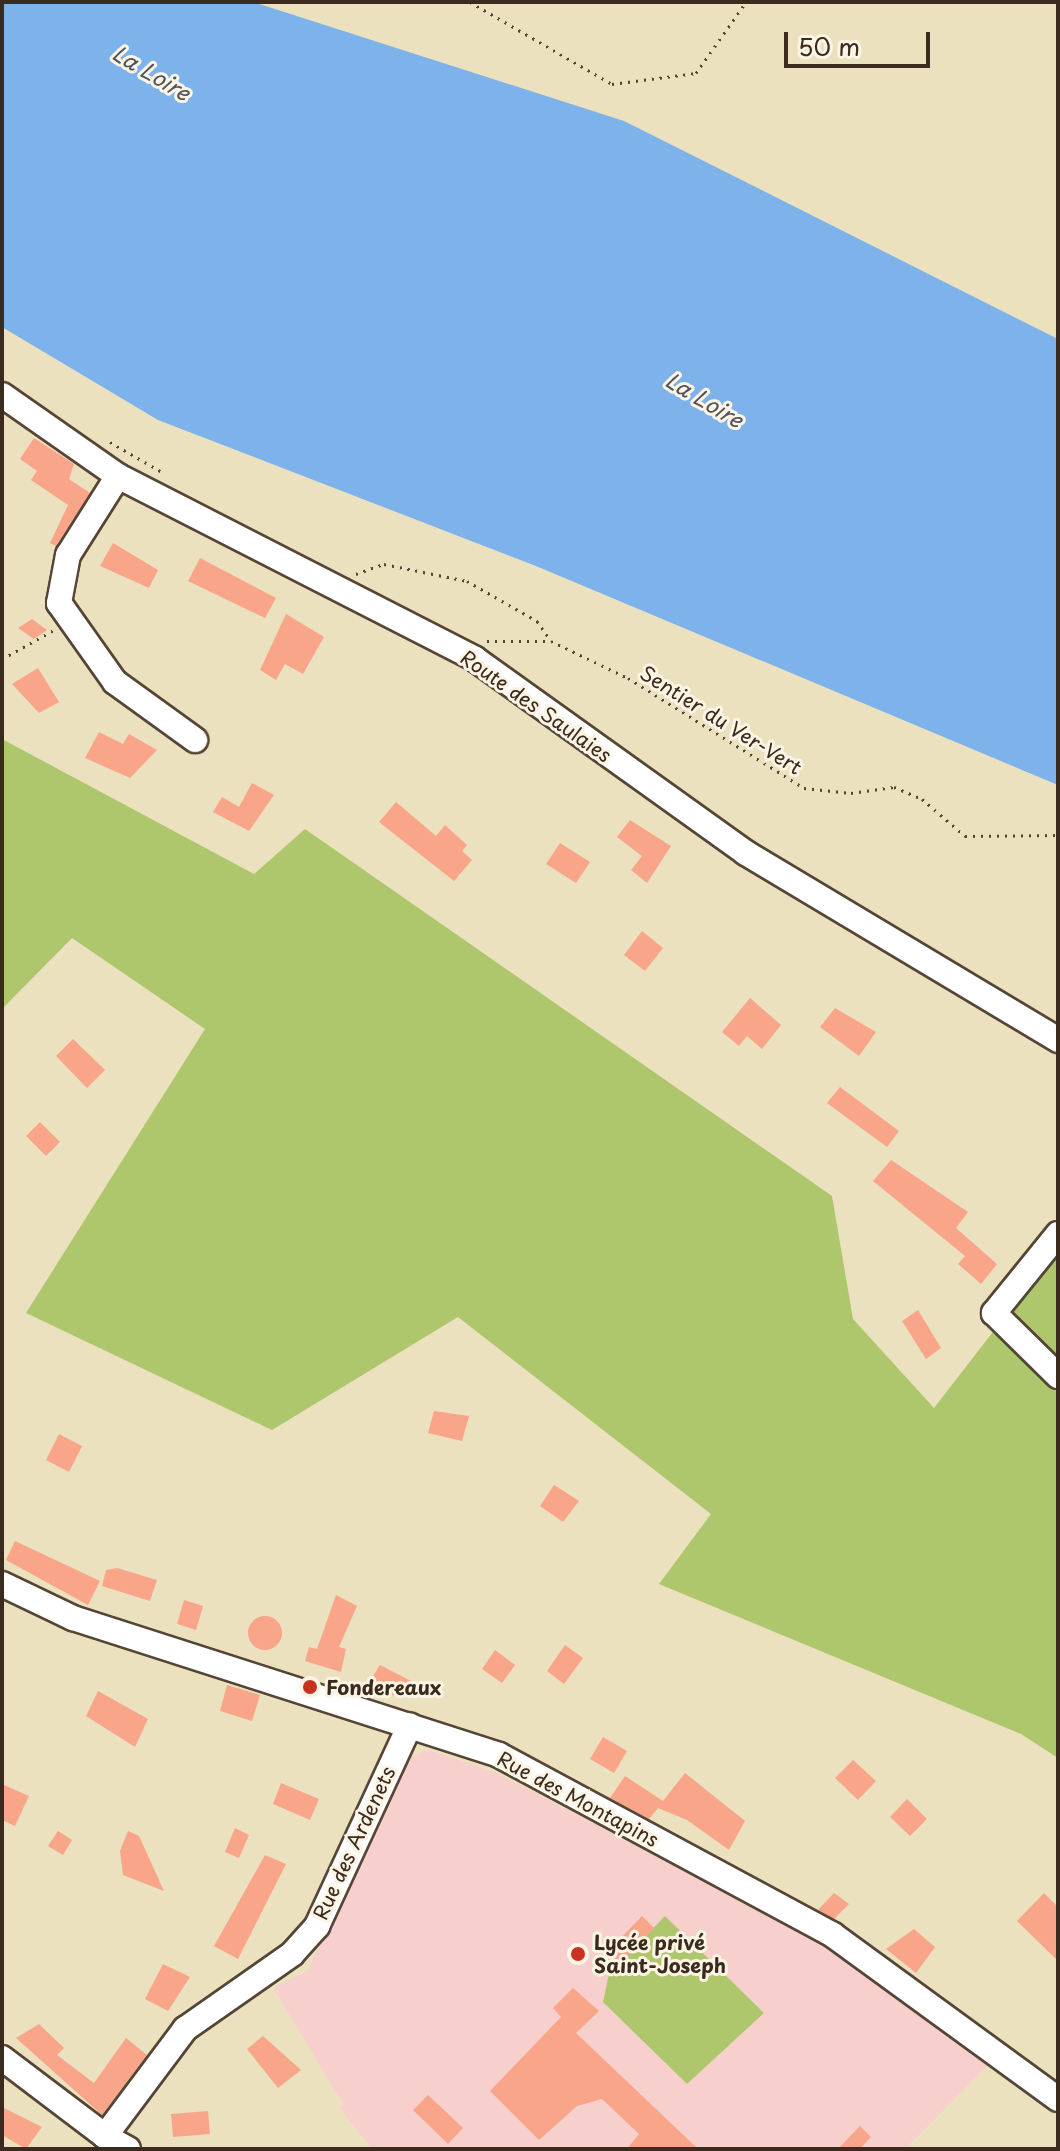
<!DOCTYPE html>
<html>
<head>
<meta charset="utf-8">
<style>
	body { margin:0 }
	#map { position:relative; width:1060px; height:2151px; overflow:hidden; background:#ebe1be; font-family:"Playpen Sans",sans-serif }
	div>[style] { position:absolute }
	[style*='--x'] { left:calc(var(--x)*1px); top:calc(var(--y)*1px); width:calc(var(--w)*1px); rotate:calc(var(--a)*1deg) }
	.built>* { inset:0; background:#f7d0cd }
	.green>* { inset:0; background:#aec76d }
	.water>* { inset:0; background:#7db2eb }
	.building>* { inset:0; background:#f9a589 }
	.round { border-radius:50% }
	.path>* { height:3px; margin-top:-1.5px; transform-origin:0; background:repeating-linear-gradient(90deg,#554536 0 2px,transparent 0 8px) }
	.roads { filter:drop-shadow(2px 0 #554536) drop-shadow(-2px 0 #554536) drop-shadow(0 2px #554536) drop-shadow(0 -2px #554536) }
	.minor>* { height:24px; margin:-12px; padding:0 12px; transform-origin:12px; border-radius:12px; background:#fff }
	.dots>* { width:22px; height:22px; translate:-50% -50%; box-sizing:border-box; border:4px solid #fcf5e5; border-radius:50% }
	span { translate:-50% -50%; white-space:nowrap; text-align:center; line-height:1.15; -webkit-text-stroke:6px #fcf5e5; paint-order:stroke }
	.street-label { font-size:20px; color:#3b2a1e }
	.poi-label { font-size:20px; color:#3b2a1e; font-weight:700 }
	.left { translate:0 -50%; text-align:left }
	.water-label { font-size:22px; color:#4f535c; font-style:italic }
	.frame { position:absolute; inset:0; border:4px solid #3b2a1e; pointer-events:none }
	.scale { position:absolute; left:784px; top:32px; width:146px; height:36px; box-sizing:border-box; border:4px solid #3b2a1e; border-top:0; padding-left:10px; font-size:24px; line-height:28px; white-space:nowrap; color:#3b2a1e; -webkit-text-stroke:6px #fcf5e5; paint-order:stroke }
</style>
</head>
<body>
<div id="map">
	<div class="built">
		<i style="clip-path:polygon(429px 1750px,497px 1773px,827px 1945px,987px 2066px,905px 2149px,372px 2149px,339px 2107px,344px 2105px,273px 1988px,308px 1970px,410px 1758px)"></i>
	</div>
	<div class="green">
		<i style="clip-path:polygon(2px 739px,254px 874px,305px 829px,832px 1196px,853px 1319px,934px 1408px,1058px 1248px,1058px 1758px,1021px 1734px,659px 1584px,711px 1514px,458px 1317px,272px 1430px,26px 1313px,205px 1029px,72px 938px,2px 1009px)"></i>
		<i style="clip-path:polygon(665px 1916px,764px 2013px,687px 2084px,603px 2002px,609px 1974px)"></i>
	</div>
	<div class="water">
		<i style="clip-path:polygon(2px 2px,253px 2px,624px 121px,1058px 339px,1058px 785px,536px 566px,158px 420px,2px 327px)"></i>
	</div>
	<div class="building">
		<i style="clip-path:polygon(34px 438px,74px 464px,69px 479px,90px 493px,56px 546px,50px 543px,68px 505px,31px 480px,37px 471px,20px 459px)"></i>
		<i style="clip-path:polygon(113px 543px,158px 570px,149px 588px,100px 566px)"></i>
		<i style="clip-path:polygon(200px 558px,276px 598px,265px 618px,188px 581px)"></i>
		<i style="clip-path:polygon(286px 614px,324px 637px,303px 674px,285px 664px,276px 680px,260px 670px)"></i>
		<i style="clip-path:polygon(32px 619px,47px 630px,34px 639px,18px 628px)"></i>
		<i style="clip-path:polygon(38px 668px,59px 702px,39px 713px,12px 684px)"></i>
		<i style="clip-path:polygon(99px 732px,123px 744px,129px 734px,157px 750px,130px 778px,85px 758px)"></i>
		<i style="clip-path:polygon(252px 783px,274px 795px,249px 831px,213px 812px,222px 797px,239px 807px)"></i>
		<i style="clip-path:polygon(396px 802px,436px 836px,445px 825px,467px 845px,462px 851px,472px 860px,454px 881px,379px 822px)"></i>
		<i style="clip-path:polygon(630px 820px,671px 846px,647px 883px,631px 870px,642px 856px,617px 837px)"></i>
		<i style="clip-path:polygon(560px 843px,590px 862px,576px 883px,546px 864px)"></i>
		<i style="clip-path:polygon(642px 931px,663px 948px,645px 971px,624px 955px)"></i>
		<i style="clip-path:polygon(750px 998px,781px 1025px,762px 1049px,747px 1036px,739px 1046px,722px 1032px)"></i>
		<i style="clip-path:polygon(835px 1008px,876px 1032px,859px 1056px,820px 1027px)"></i>
		<i style="clip-path:polygon(73px 1039px,105px 1070px,87px 1088px,56px 1056px)"></i>
		<i style="clip-path:polygon(840px 1087px,899px 1131px,887px 1147px,827px 1103px)"></i>
		<i style="clip-path:polygon(40px 1122px,60px 1142px,46px 1156px,26px 1136px)"></i>
		<i style="clip-path:polygon(891px 1160px,968px 1212px,956px 1228px,997px 1264px,981px 1284px,958px 1264px,965px 1256px,873px 1181px)"></i>
		<i style="clip-path:polygon(918px 1310px,941px 1348px,926px 1359px,902px 1321px)"></i>
		<i style="clip-path:polygon(434px 1411px,469px 1416px,462px 1441px,428px 1433px)"></i>
		<i style="clip-path:polygon(59px 1434px,82px 1446px,69px 1472px,46px 1460px)"></i>
		<i style="clip-path:polygon(554px 1485px,579px 1501px,563px 1522px,540px 1506px)"></i>
		<i style="clip-path:polygon(15px 1541px,100px 1581px,88px 1605px,6px 1560px)"></i>
		<i style="clip-path:polygon(117px 1568px,157px 1580px,150px 1601px,102px 1586px,106px 1570px)"></i>
		<i style="clip-path:polygon(336px 1595px,357px 1606px,339px 1647px,346px 1649px,341px 1672px,305px 1661px,309px 1647px,317px 1649px)"></i>
		<i style="clip-path:polygon(184px 1600px,203px 1606px,196px 1630px,177px 1624px)"></i>
		<i class="round" style="left:248px;top:1616px;width:34px;height:34px"></i>
		<i style="clip-path:polygon(565px 1645px,583px 1658px,564px 1684px,547px 1671px)"></i>
		<i style="clip-path:polygon(495px 1650px,515px 1665px,502px 1683px,482px 1669px)"></i>
		<i style="clip-path:polygon(380px 1665px,413px 1682px,402px 1698px,366px 1687px)"></i>
		<i style="clip-path:polygon(227px 1685px,260px 1695px,252px 1721px,220px 1711px)"></i>
		<i style="clip-path:polygon(98px 1691px,148px 1719px,135px 1747px,86px 1716px)"></i>
		<i style="clip-path:polygon(603px 1737px,627px 1751px,614px 1773px,590px 1759px)"></i>
		<i style="clip-path:polygon(853px 1760px,876px 1781px,858px 1800px,835px 1778px)"></i>
		<i style="clip-path:polygon(685px 1773px,745px 1821px,729px 1850px,687px 1820px,658px 1808px,649px 1819px,610px 1798px,625px 1776px,663px 1801px)"></i>
		<i style="clip-path:polygon(281px 1783px,319px 1799px,310px 1820px,273px 1804px)"></i>
		<i style="clip-path:polygon(2px 1784px,29px 1796px,15px 1826px,2px 1820px)"></i>
		<i style="clip-path:polygon(907px 1799px,927px 1819px,910px 1836px,890px 1817px)"></i>
		<i style="clip-path:polygon(235px 1828px,249px 1835px,239px 1858px,225px 1852px)"></i>
		<i style="clip-path:polygon(58px 1831px,72px 1840px,63px 1855px,48px 1846px)"></i>
		<i style="clip-path:polygon(128px 1831px,139px 1836px,164px 1891px,123px 1875px,120px 1851px)"></i>
		<i style="clip-path:polygon(265px 1855px,286px 1864px,238px 1959px,214px 1946px)"></i>
		<i style="clip-path:polygon(834px 1893px,849px 1904px,834px 1919px,818px 1910px)"></i>
		<i style="clip-path:polygon(1044px 1893px,1058px 1907px,1058px 1961px,1017px 1921px)"></i>
		<i style="clip-path:polygon(642px 1916px,654px 1928px,609px 1974px,597px 1963px)"></i>
		<i style="clip-path:polygon(914px 1929px,935px 1947px,916px 1973px,886px 1949px)"></i>
		<i style="clip-path:polygon(163px 1964px,190px 1977px,168px 2011px,145px 1999px)"></i>
		<i style="clip-path:polygon(573px 1988px,599px 2011px,576px 2033px,698px 2149px,627px 2149px,639px 2134px,602px 2099px,577px 2106px,539px 2140px,490px 2091px,561px 2017px,553px 2008px)"></i>
		<i style="clip-path:polygon(39px 2024px,64px 2048px,57px 2055px,94px 2083px,126px 2038px,147px 2055px,102px 2115px,16px 2038px)"></i>
		<i style="clip-path:polygon(263px 2036px,301px 2070px,278px 2088px,247px 2049px)"></i>
		<i style="clip-path:polygon(428px 2095px,463px 2128px,448px 2144px,413px 2110px)"></i>
		<i style="clip-path:polygon(2px 2107px,42px 2127px,26px 2149px,2px 2135px)"></i>
		<i style="clip-path:polygon(208px 2111px,210px 2134px,173px 2137px,171px 2114px)"></i>
		<i style="clip-path:polygon(860px 2126px,871px 2137px,860px 2149px,838px 2149px)"></i>
	</div>
	<div class="path">
		<i style="--x:470;--y:2;--w:164;--a:30"></i>
		<i style="--x:612;--y:84;--w:85;--a:-7.5"></i>
		<i style="--x:696;--y:73;--w:87;--a:-54.8"></i>
		<i style="--x:110;--y:442;--w:60;--a:30"></i>
		<i style="--x:356;--y:574;--w:30;--a:-20"></i>
		<i style="--x:384;--y:564;--w:85;--a:11.6"></i>
		<i style="--x:467;--y:581;--w:81;--a:29.7"></i>
		<i style="--x:537;--y:621;--w:24;--a:55"></i>
		<i style="--x:487;--y:641;--w:64;--a:0"></i>
		<i style="--x:551;--y:641;--w:85;--a:25.7"></i>
		<i style="--x:628;--y:678;--w:208;--a:32"></i>
		<i style="--x:804;--y:788;--w:47;--a:6.1"></i>
		<i style="--x:851;--y:793;--w:43;--a:-7.9"></i>
		<i style="--x:894;--y:787;--w:30;--a:23"></i>
		<i style="--x:922;--y:799;--w:57;--a:40.7"></i>
		<i style="--x:965;--y:836;--w:93;--a:-0.6"></i>
		<i style="--x:2;--y:659;--w:60;--a:-29.1"></i>
	</div>
	<div class="roads">
		<div class="minor">
			<i style="--x:2;--y:395;--w:141;--a:34.9"></i>
			<i style="--x:118;--y:476;--w:401;--a:27.1"></i>
			<i style="--x:475;--y:659;--w:333;--a:35.6"></i>
			<i style="--x:746;--y:853;--w:364;--a:30.9"></i>
			<i style="--x:118;--y:476;--w:93;--a:122.3"></i>
			<i style="--x:68;--y:555;--w:49;--a:100.6"></i>
			<i style="--x:59;--y:603;--w:97;--a:54.7"></i>
			<i style="--x:115;--y:682;--w:99;--a:35.9"></i>
			<i style="--x:1058;--y:1234;--w:102;--a:129"></i>
			<i style="--x:994;--y:1313;--w:90;--a:44.5"></i>
			<i style="--x:2;--y:1584;--w:79;--a:25.6"></i>
			<i style="--x:73;--y:1618;--w:447;--a:17.8"></i>
			<i style="--x:499;--y:1755;--w:379;--a:28.3"></i>
			<i style="--x:833;--y:1935;--w:278;--a:36.1"></i>
			<i style="--x:2;--y:2058;--w:129;--a:37.1"></i>
			<i style="--x:128;--y:2149;--w:26;--a:-151"></i>
			<i style="--x:105;--y:2136;--w:134;--a:-53.2"></i>
			<i style="--x:185;--y:2029;--w:131;--a:-35"></i>
			<i style="--x:292;--y:1954;--w:38;--a:-48"></i>
			<i style="--x:317;--y:1926;--w:221;--a:-65.2"></i>
		</div>
	</div>
	<div class="dots">
		<i style="left:310px;top:1687px;background:#c8321e"></i>
		<i style="left:578px;top:1954px;background:#c8321e"></i>
	</div>
	<div class="street-label">
		<span style="left:536px;top:706px;rotate:35deg">Route des Saulaies</span>
		<span style="left:721px;top:720px;rotate:32deg">Sentier du Ver-Vert</span>
		<span style="left:578px;top:1799px;rotate:28deg">Rue des Montapins</span>
		<span style="left:354px;top:1843px;rotate:-65deg">Rue des Ardenets</span>
	</div>
	<div class="poi-label">
		<span class="left" style="left:326px;top:1687px">Fondereaux</span>
		<span class="left" style="left:594px;top:1954px">Lycée privé<br>Saint-Joseph</span>
	</div>
	<div class="water-label">
		<span style="left:152px;top:72px;rotate:31deg">La Loire</span>
		<span style="left:705px;top:399px;rotate:31deg">La Loire</span>
	</div>
	<div class="frame"></div>
	<div class="scale">50 m</div>
</div>
</body>
</html>
